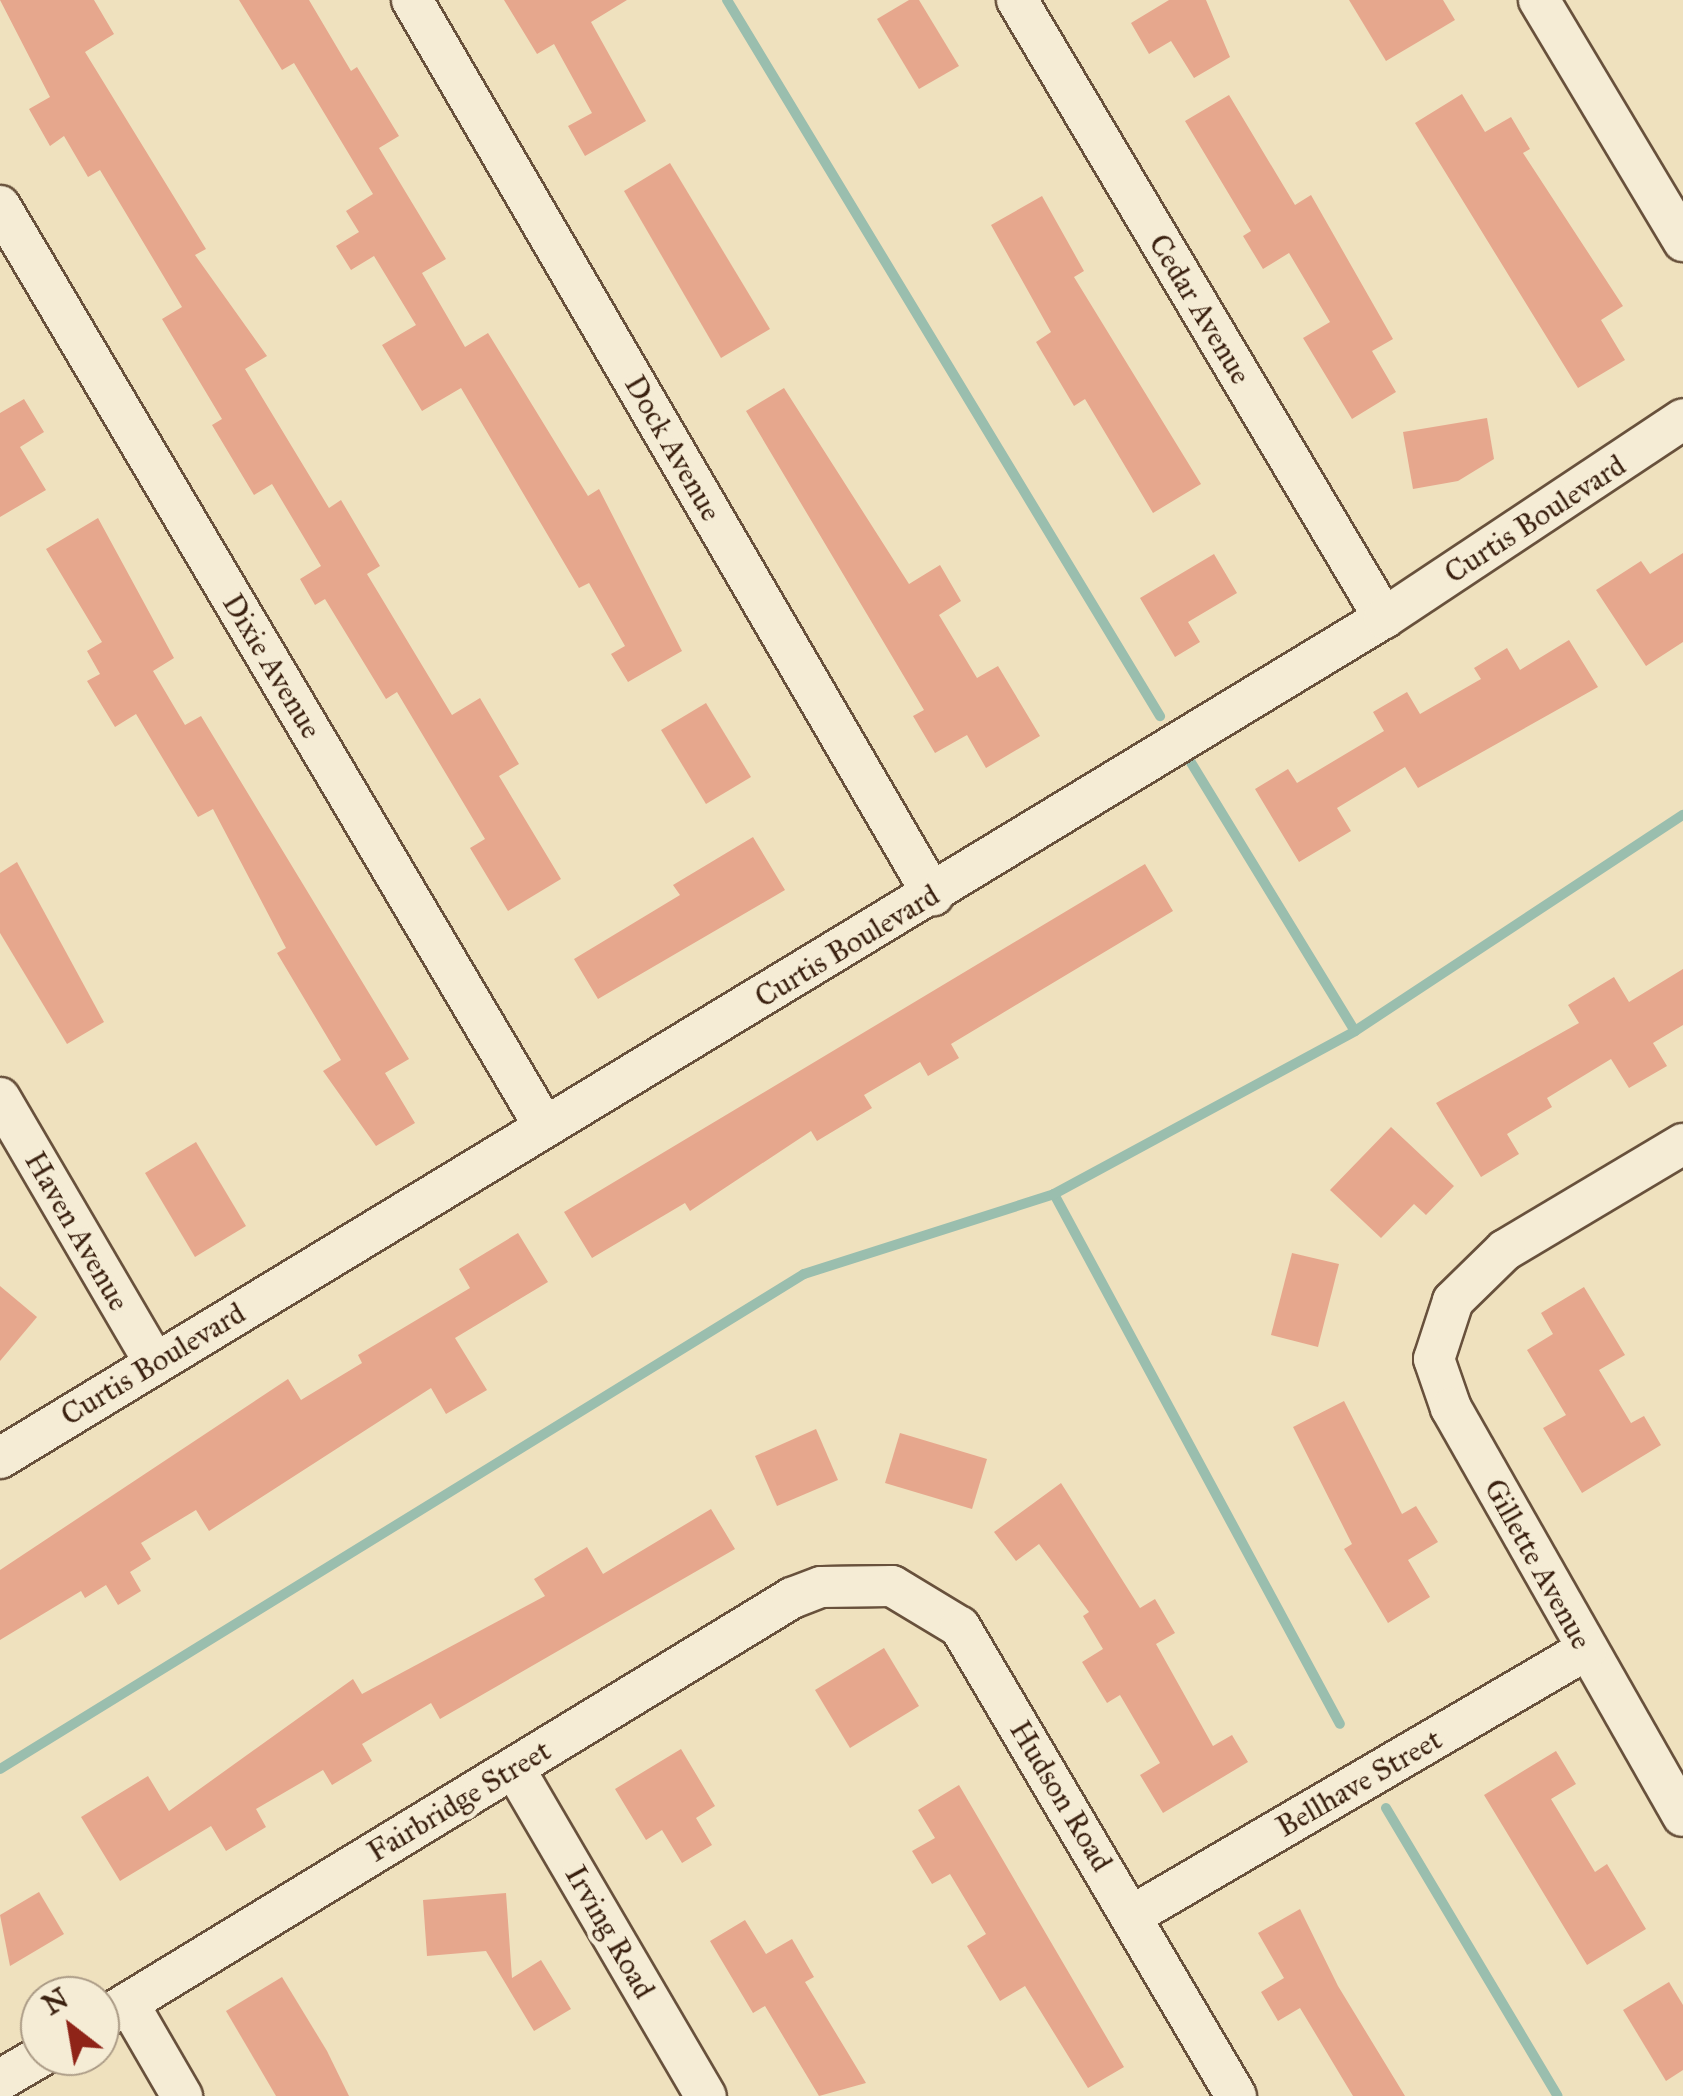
<!DOCTYPE html>
<html>
<head>
<meta charset="utf-8">
<style>
	body { margin:0 }
	#map { position:relative; width:1683px; height:2096px; overflow:hidden; background:#efe1be; font-family:"IM FELL Great Primer",serif }
	div>[style] { position:absolute }
	[style*='--x'] { left:calc(var(--x)*1px); top:calc(var(--y)*1px); width:calc(var(--w)*1px); rotate:calc(var(--a)*1deg) }
	.stream>* { height:10px; margin:-5px; padding:0 5px; transform-origin:5px; border-radius:5px; background:#9abeae }
	.building>* { inset:0; background:#e6a78d }
	.roads { filter:drop-shadow(2px 0 #68513c) drop-shadow(-2px 0 #68513c) drop-shadow(0 2px #68513c) drop-shadow(0 -2px #68513c) }
	.minor>* { height:40px; margin:-20px; padding:0 20px; transform-origin:20px; border-radius:20px; background:#f5ecd5 }
	span { translate:-50% -50%; white-space:nowrap; text-align:center; line-height:1.15; -webkit-text-stroke:10px #f5ecd5; paint-order:stroke }
	.street-label { font-size:30px; color:#3b2110 }
	.north { position:absolute; left:20px; top:1976px; width:100px; height:100px; box-sizing:border-box; background:#f5ecd5; border:2px solid #ab9b86; border-radius:50%; rotate:329deg; font-size:28px; font-weight:700; line-height:40px; text-align:center; color:#3b2110 }
	.north::after { content:''; display:block; margin:auto; width:35px; height:45px; background:#8f2418; clip-path:polygon(50% 0,100% 100%,50% 72%,0 100%) }
</style>
</head>
<body>
<div id="map">
	<div class="stream">
		<i style="--x:727;--y:0;--w:837;--a:58.84"></i>
		<i style="--x:1187;--y:756;--w:322;--a:58.6"></i>
		<i style="--x:1054;--y:1194;--w:602;--a:61.65"></i>
		<i style="--x:0;--y:1769;--w:944;--a:-31.62"></i>
		<i style="--x:804;--y:1274;--w:262;--a:-17.7"></i>
		<i style="--x:1054;--y:1194;--w:342;--a:-28.4"></i>
		<i style="--x:1355;--y:1031;--w:393;--a:-33.4"></i>
		<i style="--x:1386;--y:1808;--w:335;--a:59.2"></i>
	</div>
	<div class="building">
		<i style="clip-path:polygon(0 0,94px 0,114px 34px,85px 52px,206px 249px,195px 255px,267px 356px,245px 369px,329px 508px,341px 500px,380px 566px,367px 574px,452px 715px,480px 698px,519px 764px,499px 776px,561px 879px,508px 911px,470px 848px,485px 839px,397px 692px,386px 699px,325px 599px,315px 605px,300px 579px,321px 566px,272px 484px,254px 495px,212px 425px,222px 419px,162px 319px,182px 307px,100px 170px,88px 177px,64px 136px,50px 146px,29px 109px,50px 97px)"></i>
		<i style="clip-path:polygon(239px 0,309px 0,351px 71px,357px 67px,399px 136px,379px 148px,446px 259px,422px 273px,465px 347px,488px 333px,588px 496px,599px 489px,682px 651px,628px 682px,611px 654px,625px 646px,589px 583px,579px 588px,461px 388px,422px 411px,382px 345px,416px 325px,374px 256px,351px 270px,336px 246px,359px 232px,346px 211px,373px 194px,294px 63px,282px 70px)"></i>
		<i style="clip-path:polygon(504px 0,627px 0,591px 22px,646px 121px,585px 156px,568px 126px,592px 113px,554px 44px,537px 54px)"></i>
		<i style="clip-path:polygon(909px 0,919px 0,959px 66px,919px 89px,877px 19px)"></i>
		<i style="clip-path:polygon(1169px 0,1206px 0,1230px 57px,1194px 78px,1171px 41px,1149px 54px,1131px 23px)"></i>
		<i style="clip-path:polygon(1349px 0,1443px 0,1455px 20px,1386px 61px)"></i>
		<i style="clip-path:polygon(1462px 94px,1485px 132px,1511px 117px,1530px 149px,1523px 153px,1623px 306px,1601px 320px,1625px 360px,1578px 388px,1415px 123px)"></i>
		<i style="clip-path:polygon(1229px 95px,1295px 205px,1311px 195px,1393px 339px,1372px 351px,1396px 392px,1352px 419px,1303px 338px,1330px 322px,1289px 253px,1263px 269px,1243px 236px,1251px 231px,1185px 121px)"></i>
		<i style="clip-path:polygon(670px 163px,770px 329px,721px 358px,624px 191px)"></i>
		<i style="clip-path:polygon(1042px 196px,1084px 271px,1074px 277px,1201px 484px,1153px 513px,1085px 399px,1074px 406px,1036px 342px,1051px 332px,991px 225px)"></i>
		<i style="clip-path:polygon(784px 388px,909px 584px,940px 565px,961px 601px,939px 615px,977px 678px,998px 666px,1040px 736px,986px 768px,967px 735px,935px 753px,913px 716px,924px 710px,746px 411px)"></i>
		<i style="clip-path:polygon(24px 399px,44px 432px,20px 447px,46px 490px,0 517px,0 413px)"></i>
		<i style="clip-path:polygon(1487px 418px,1494px 459px,1458px 481px,1413px 489px,1403px 432px)"></i>
		<i style="clip-path:polygon(98px 518px,174px 658px,153px 671px,185px 725px,201px 716px,409px 1059px,385px 1073px,415px 1123px,376px 1146px,323px 1071px,341px 1060px,277px 953px,286px 948px,213px 809px,198px 817px,136px 714px,115px 727px,87px 681px,100px 674px,87px 651px,102px 642px,46px 549px)"></i>
		<i style="clip-path:polygon(1683px 553px,1683px 642px,1646px 666px,1596px 590px,1641px 561px,1650px 574px)"></i>
		<i style="clip-path:polygon(1214px 554px,1237px 593px,1188px 622px,1200px 642px,1175px 657px,1140px 598px)"></i>
		<i style="clip-path:polygon(1569px 640px,1598px 687px,1418px 788px,1405px 767px,1337px 808px,1351px 831px,1299px 862px,1255px 789px,1288px 769px,1297px 783px,1384px 731px,1373px 712px,1407px 692px,1420px 714px,1481px 679px,1474px 668px,1507px 648px,1520px 670px)"></i>
		<i style="clip-path:polygon(706px 703px,751px 777px,706px 804px,661px 730px)"></i>
		<i style="clip-path:polygon(753px 837px,785px 890px,598px 999px,574px 959px,680px 895px,673px 885px)"></i>
		<i style="clip-path:polygon(17px 862px,104px 1022px,67px 1044px,0 933px,0 873px)"></i>
		<i style="clip-path:polygon(1145px 864px,1173px 911px,951px 1044px,959px 1058px,928px 1076px,920px 1062px,864px 1095px,872px 1108px,817px 1141px,811px 1131px,690px 1211px,685px 1203px,592px 1258px,564px 1212px)"></i>
		<i style="clip-path:polygon(1683px 969px,1683px 1025px,1653px 1043px,1667px 1066px,1629px 1088px,1611px 1059px,1547px 1098px,1552px 1107px,1507px 1134px,1519px 1154px,1481px 1177px,1436px 1103px,1579px 1023px,1568px 1005px,1614px 977px,1629px 1002px)"></i>
		<i style="clip-path:polygon(1391px 1127px,1454px 1186px,1426px 1215px,1414px 1204px,1381px 1238px,1330px 1190px)"></i>
		<i style="clip-path:polygon(196px 1142px,246px 1226px,195px 1257px,145px 1173px)"></i>
		<i style="clip-path:polygon(518px 1233px,548px 1282px,455px 1338px,487px 1390px,446px 1414px,431px 1388px,209px 1531px,196px 1510px,141px 1543px,151px 1559px,130px 1572px,141px 1591px,118px 1605px,106px 1585px,85px 1598px,81px 1591px,0 1640px,0 1570px,288px 1379px,301px 1400px,362px 1363px,358px 1355px,470px 1288px,459px 1269px)"></i>
		<i style="clip-path:polygon(1292px 1253px,1339px 1264px,1318px 1347px,1271px 1335px)"></i>
		<i style="clip-path:polygon(0 1286px,37px 1317px,0 1361px)"></i>
		<i style="clip-path:polygon(1584px 1287px,1625px 1355px,1599px 1370px,1631px 1423px,1644px 1416px,1661px 1445px,1582px 1493px,1543px 1428px,1566px 1415px,1527px 1350px,1553px 1334px,1541px 1313px)"></i>
		<i style="clip-path:polygon(1344px 1401px,1402px 1514px,1416px 1506px,1438px 1542px,1408px 1560px,1430px 1597px,1388px 1623px,1344px 1549px,1352px 1544px,1293px 1427px)"></i>
		<i style="clip-path:polygon(816px 1429px,838px 1480px,777px 1506px,755px 1456px)"></i>
		<i style="clip-path:polygon(900px 1433px,987px 1459px,972px 1509px,885px 1483px)"></i>
		<i style="clip-path:polygon(1061px 1483px,1140px 1608px,1155px 1599px,1175px 1633px,1156px 1644px,1213px 1746px,1232px 1735px,1248px 1762px,1163px 1813px,1140px 1775px,1160px 1763px,1120px 1695px,1107px 1703px,1082px 1662px,1103px 1649px,1083px 1616px,1089px 1612px,1039px 1544px,1016px 1561px,994px 1532px)"></i>
		<i style="clip-path:polygon(711px 1509px,735px 1549px,440px 1719px,431px 1703px,362px 1744px,372px 1761px,332px 1785px,323px 1770px,256px 1809px,266px 1827px,226px 1851px,211px 1826px,120px 1881px,81px 1817px,148px 1776px,169px 1811px,353px 1679px,362px 1694px,545px 1596px,534px 1579px,587px 1547px,603px 1574px)"></i>
		<i style="clip-path:polygon(884px 1648px,919px 1706px,850px 1748px,815px 1690px)"></i>
		<i style="clip-path:polygon(681px 1749px,715px 1806px,696px 1818px,712px 1845px,682px 1863px,662px 1830px,646px 1840px,615px 1789px)"></i>
		<i style="clip-path:polygon(1556px 1751px,1576px 1784px,1551px 1799px,1595px 1872px,1607px 1864px,1646px 1929px,1587px 1965px,1484px 1795px)"></i>
		<i style="clip-path:polygon(959px 1785px,1124px 2067px,1088px 2088px,1025px 1986px,1000px 2001px,967px 1946px,986px 1934px,950px 1874px,932px 1884px,912px 1851px,935px 1838px,918px 1810px)"></i>
		<i style="clip-path:polygon(39px 1892px,64px 1934px,10px 1966px,0 1915px)"></i>
		<i style="clip-path:polygon(506px 1893px,512px 1978px,541px 1960px,571px 2009px,534px 2031px,486px 1951px,427px 1956px,423px 1900px)"></i>
		<i style="clip-path:polygon(1300px 1909px,1338px 1986px,1405px 2096px,1353px 2096px,1300px 2008px,1278px 2021px,1261px 1992px,1284px 1978px,1258px 1933px)"></i>
		<i style="clip-path:polygon(745px 1920px,766px 1954px,792px 1939px,814px 1977px,805px 1982px,866px 2083px,819px 2096px,765px 2006px,753px 2013px,710px 1941px)"></i>
		<i style="clip-path:polygon(282px 1977px,327px 2051px,349px 2096px,276px 2096px,226px 2011px)"></i>
		<i style="clip-path:polygon(1669px 1982px,1683px 2005px,1683px 2070px,1666px 2081px,1623px 2010px)"></i>
	</div>
	<div class="roads">
		<div class="minor">
			<i style="--x:412;--y:0;--w:1036;--a:59.8"></i>
			<i style="--x:1017;--y:0;--w:719;--a:59.3"></i>
			<i style="--x:1539;--y:0;--w:281;--a:59.1"></i>
			<i style="--x:0;--y:206;--w:1069;--a:59.4"></i>
			<i style="--x:0;--y:1098;--w:307;--a:59.7"></i>
			<i style="--x:1683;--y:1144;--w:207;--a:149.2"></i>
			<i style="--x:1505;--y:1250;--w:73;--a:135.6"></i>
			<i style="--x:1453;--y:1301;--w:61;--a:108.1"></i>
			<i style="--x:1434;--y:1359;--w:52;--a:70.9"></i>
			<i style="--x:1451;--y:1408;--w:469;--a:60.4"></i>
			<i style="--x:0;--y:1458;--w:1619;--a:-31.26"></i>
			<i style="--x:1384;--y:618;--w:359;--a:-33.6"></i>
			<i style="--x:514;--y:1768;--w:380;--a:59.7"></i>
			<i style="--x:1133;--y:1915;--w:525;--a:-30.33"></i>
			<i style="--x:128;--y:2003;--w:108;--a:59.9"></i>
			<i style="--x:100;--y:2020;--w:811;--a:-31.38"></i>
			<i style="--x:792;--y:1598;--w:31;--a:-21"></i>
			<i style="--x:821;--y:1587;--w:71;--a:-0.8"></i>
			<i style="--x:892;--y:1586;--w:79;--a:31.1"></i>
			<i style="--x:960;--y:1627;--w:544;--a:59.52"></i>
			<i style="--x:0;--y:2080;--w:48;--a:-30.3"></i>
		</div>
	</div>
	<div class="street-label">
		<span style="left:1200px;top:309px;rotate:59deg">Cedar Avenue</span>
		<span style="left:673px;top:448px;rotate:60deg">Dock Avenue</span>
		<span style="left:1535px;top:519px;rotate:-33deg">Curtis Boulevard</span>
		<span style="left:272px;top:666px;rotate:59deg">Dixie Avenue</span>
		<span style="left:847px;top:946px;rotate:-31deg">Curtis Boulevard</span>
		<span style="left:77px;top:1231px;rotate:60deg">Haven Avenue</span>
		<span style="left:153px;top:1364px;rotate:-31deg">Curtis Boulevard</span>
		<span style="left:1538px;top:1564px;rotate:61deg">Gillette Avenue</span>
		<span style="left:1359px;top:1783px;rotate:-30deg">Bellhave Street</span>
		<span style="left:1061px;top:1796px;rotate:59deg">Hudson Road</span>
		<span style="left:459px;top:1801px;rotate:-31deg">Fairbridge Street</span>
		<span style="left:610px;top:1932px;rotate:60deg">Irving Road</span>
	</div>
	<div class="north">N</div>
</div>
</body>
</html>
